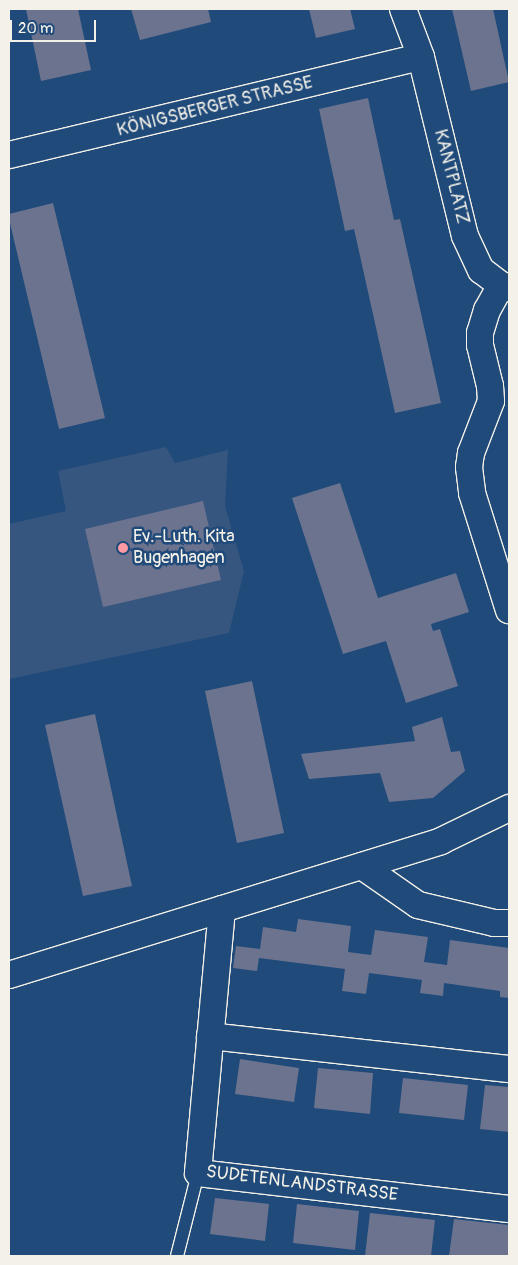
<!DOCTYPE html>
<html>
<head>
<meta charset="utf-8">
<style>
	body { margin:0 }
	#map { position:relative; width:518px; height:1265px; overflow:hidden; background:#1f4a7a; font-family:Pangolin,sans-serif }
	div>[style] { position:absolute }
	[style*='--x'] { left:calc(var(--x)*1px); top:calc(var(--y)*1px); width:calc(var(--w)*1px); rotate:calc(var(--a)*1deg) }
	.built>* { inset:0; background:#365680 }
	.building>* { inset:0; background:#6c738f }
	.roads { filter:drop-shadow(1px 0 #f4f1e8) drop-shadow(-1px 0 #f4f1e8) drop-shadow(0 1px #f4f1e8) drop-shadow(0 -1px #f4f1e8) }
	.lane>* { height:12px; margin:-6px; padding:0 6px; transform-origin:6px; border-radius:6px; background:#1f4a7a }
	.street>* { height:26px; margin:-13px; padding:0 13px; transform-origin:13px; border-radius:13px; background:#1f4a7a }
	.dots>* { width:14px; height:14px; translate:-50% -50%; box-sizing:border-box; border:2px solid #1f4a7a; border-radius:50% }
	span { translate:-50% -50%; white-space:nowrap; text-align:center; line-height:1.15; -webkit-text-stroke:5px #1f4a7a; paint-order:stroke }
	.street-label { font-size:18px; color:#f4f1e8 }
	.poi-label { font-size:18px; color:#f4f1e8 }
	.left { translate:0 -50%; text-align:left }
	.frame { position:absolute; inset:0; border:10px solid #f4f1e8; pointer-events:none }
	.scale { position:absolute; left:10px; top:20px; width:86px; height:22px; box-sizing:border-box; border:2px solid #f4f1e8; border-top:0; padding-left:6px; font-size:15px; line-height:18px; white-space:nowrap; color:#f4f1e8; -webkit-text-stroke:4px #1f4a7a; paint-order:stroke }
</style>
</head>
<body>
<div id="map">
	<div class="built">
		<i style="clip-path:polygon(166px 447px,175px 463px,228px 450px,225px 506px,244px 571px,229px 633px,9px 679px,9px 524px,66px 511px,58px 471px)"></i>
	</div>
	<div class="building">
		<i style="clip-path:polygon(26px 9px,78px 9px,91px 70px,41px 81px)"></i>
		<i style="clip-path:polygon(131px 9px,208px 9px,211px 22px,140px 40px)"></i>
		<i style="clip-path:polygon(309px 9px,350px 9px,355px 29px,316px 38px)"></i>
		<i style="clip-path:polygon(452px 9px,493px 9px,509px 82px,471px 91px)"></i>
		<i style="clip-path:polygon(368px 98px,394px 220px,400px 219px,441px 403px,395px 413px,354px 229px,345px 231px,319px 109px)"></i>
		<i style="clip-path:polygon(53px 203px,105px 418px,59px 429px,9px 219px,9px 214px)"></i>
		<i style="clip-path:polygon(340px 483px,378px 598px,456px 573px,469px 612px,431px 624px,433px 631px,440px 629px,458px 686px,406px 703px,386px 641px,343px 654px,292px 498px)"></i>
		<i style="clip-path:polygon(203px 501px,221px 580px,103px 607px,85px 529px)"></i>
		<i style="clip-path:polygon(252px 681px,284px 833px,237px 843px,205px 691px)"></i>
		<i style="clip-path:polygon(95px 714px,132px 886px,83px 896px,45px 725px)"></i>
		<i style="clip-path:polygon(442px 717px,451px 752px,460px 751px,465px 771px,433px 798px,389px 802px,380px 773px,309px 779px,301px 754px,415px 741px,412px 727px)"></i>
		<i style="clip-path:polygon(298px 919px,351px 926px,348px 952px,371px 955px,375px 930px,428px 937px,424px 962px,447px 965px,450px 940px,509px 948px,509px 998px,500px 997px,500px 991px,444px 983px,443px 996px,420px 993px,422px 980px,369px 973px,366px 994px,342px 991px,345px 969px,259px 958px,257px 971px,233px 968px,236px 946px,260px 949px,263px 927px,296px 932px)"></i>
		<i style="clip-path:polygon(240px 1059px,299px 1068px,294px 1102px,235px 1094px)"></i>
		<i style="clip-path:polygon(318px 1068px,373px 1073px,370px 1114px,314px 1108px)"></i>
		<i style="clip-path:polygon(403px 1078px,468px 1085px,464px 1120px,399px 1113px)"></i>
		<i style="clip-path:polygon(485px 1085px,509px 1087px,509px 1132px,480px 1129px)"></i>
		<i style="clip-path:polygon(215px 1198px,269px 1204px,265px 1241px,210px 1234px)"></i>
		<i style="clip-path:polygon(297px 1204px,359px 1211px,355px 1250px,293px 1243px)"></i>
		<i style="clip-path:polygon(370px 1213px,435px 1220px,431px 1256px,365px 1256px)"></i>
		<i style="clip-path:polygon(454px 1219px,509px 1225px,509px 1256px,449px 1256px)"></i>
	</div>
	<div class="roads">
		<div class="lane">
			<i style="--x:177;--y:1256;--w:86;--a:-75.8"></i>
		</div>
		<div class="street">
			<i style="--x:403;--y:9;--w:51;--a:69.4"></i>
			<i style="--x:421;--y:57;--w:184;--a:76.2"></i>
			<i style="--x:465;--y:236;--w:38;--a:65"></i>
			<i style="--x:481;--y:270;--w:25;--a:37"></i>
			<i style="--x:501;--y:285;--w:9;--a:21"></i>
			<i style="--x:9;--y:155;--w:423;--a:-13.4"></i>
			<i style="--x:501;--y:285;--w:29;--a:119"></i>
			<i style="--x:487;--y:310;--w:24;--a:107"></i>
			<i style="--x:480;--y:333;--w:12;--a:90"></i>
			<i style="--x:480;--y:345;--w:42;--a:76.3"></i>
			<i style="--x:490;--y:386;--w:15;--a:86"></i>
			<i style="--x:491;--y:401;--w:56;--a:111"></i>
			<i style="--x:471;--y:453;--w:14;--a:98"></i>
			<i style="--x:469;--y:467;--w:26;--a:83"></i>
			<i style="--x:472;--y:493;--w:123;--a:72.5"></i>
			<i style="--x:362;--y:866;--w:68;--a:34.9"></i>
			<i style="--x:418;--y:905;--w:78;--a:13.3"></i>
			<i style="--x:494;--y:923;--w:15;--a:0"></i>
			<i style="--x:222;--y:909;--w:265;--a:95.2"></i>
			<i style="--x:198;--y:1173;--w:313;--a:6.6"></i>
			<i style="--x:9;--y:975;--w:452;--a:-17.2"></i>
			<i style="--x:441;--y:841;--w:76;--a:-25.9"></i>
			<i style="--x:210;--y:1036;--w:301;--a:6.3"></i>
		</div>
	</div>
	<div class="dots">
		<i style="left:123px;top:548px;background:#ff9aa2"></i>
	</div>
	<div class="street-label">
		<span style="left:215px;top:107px;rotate:-14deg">KÖNIGSBERGER STRASSE</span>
		<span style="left:451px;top:177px;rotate:76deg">KANTPLATZ</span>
		<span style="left:302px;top:1184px;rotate:7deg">SUDETENLANDSTRASSE</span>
	</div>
	<div class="poi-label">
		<span class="left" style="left:133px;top:548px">Ev.-Luth. Kita<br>Bugenhagen</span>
	</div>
	<div class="frame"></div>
	<div class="scale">20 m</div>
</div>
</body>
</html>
